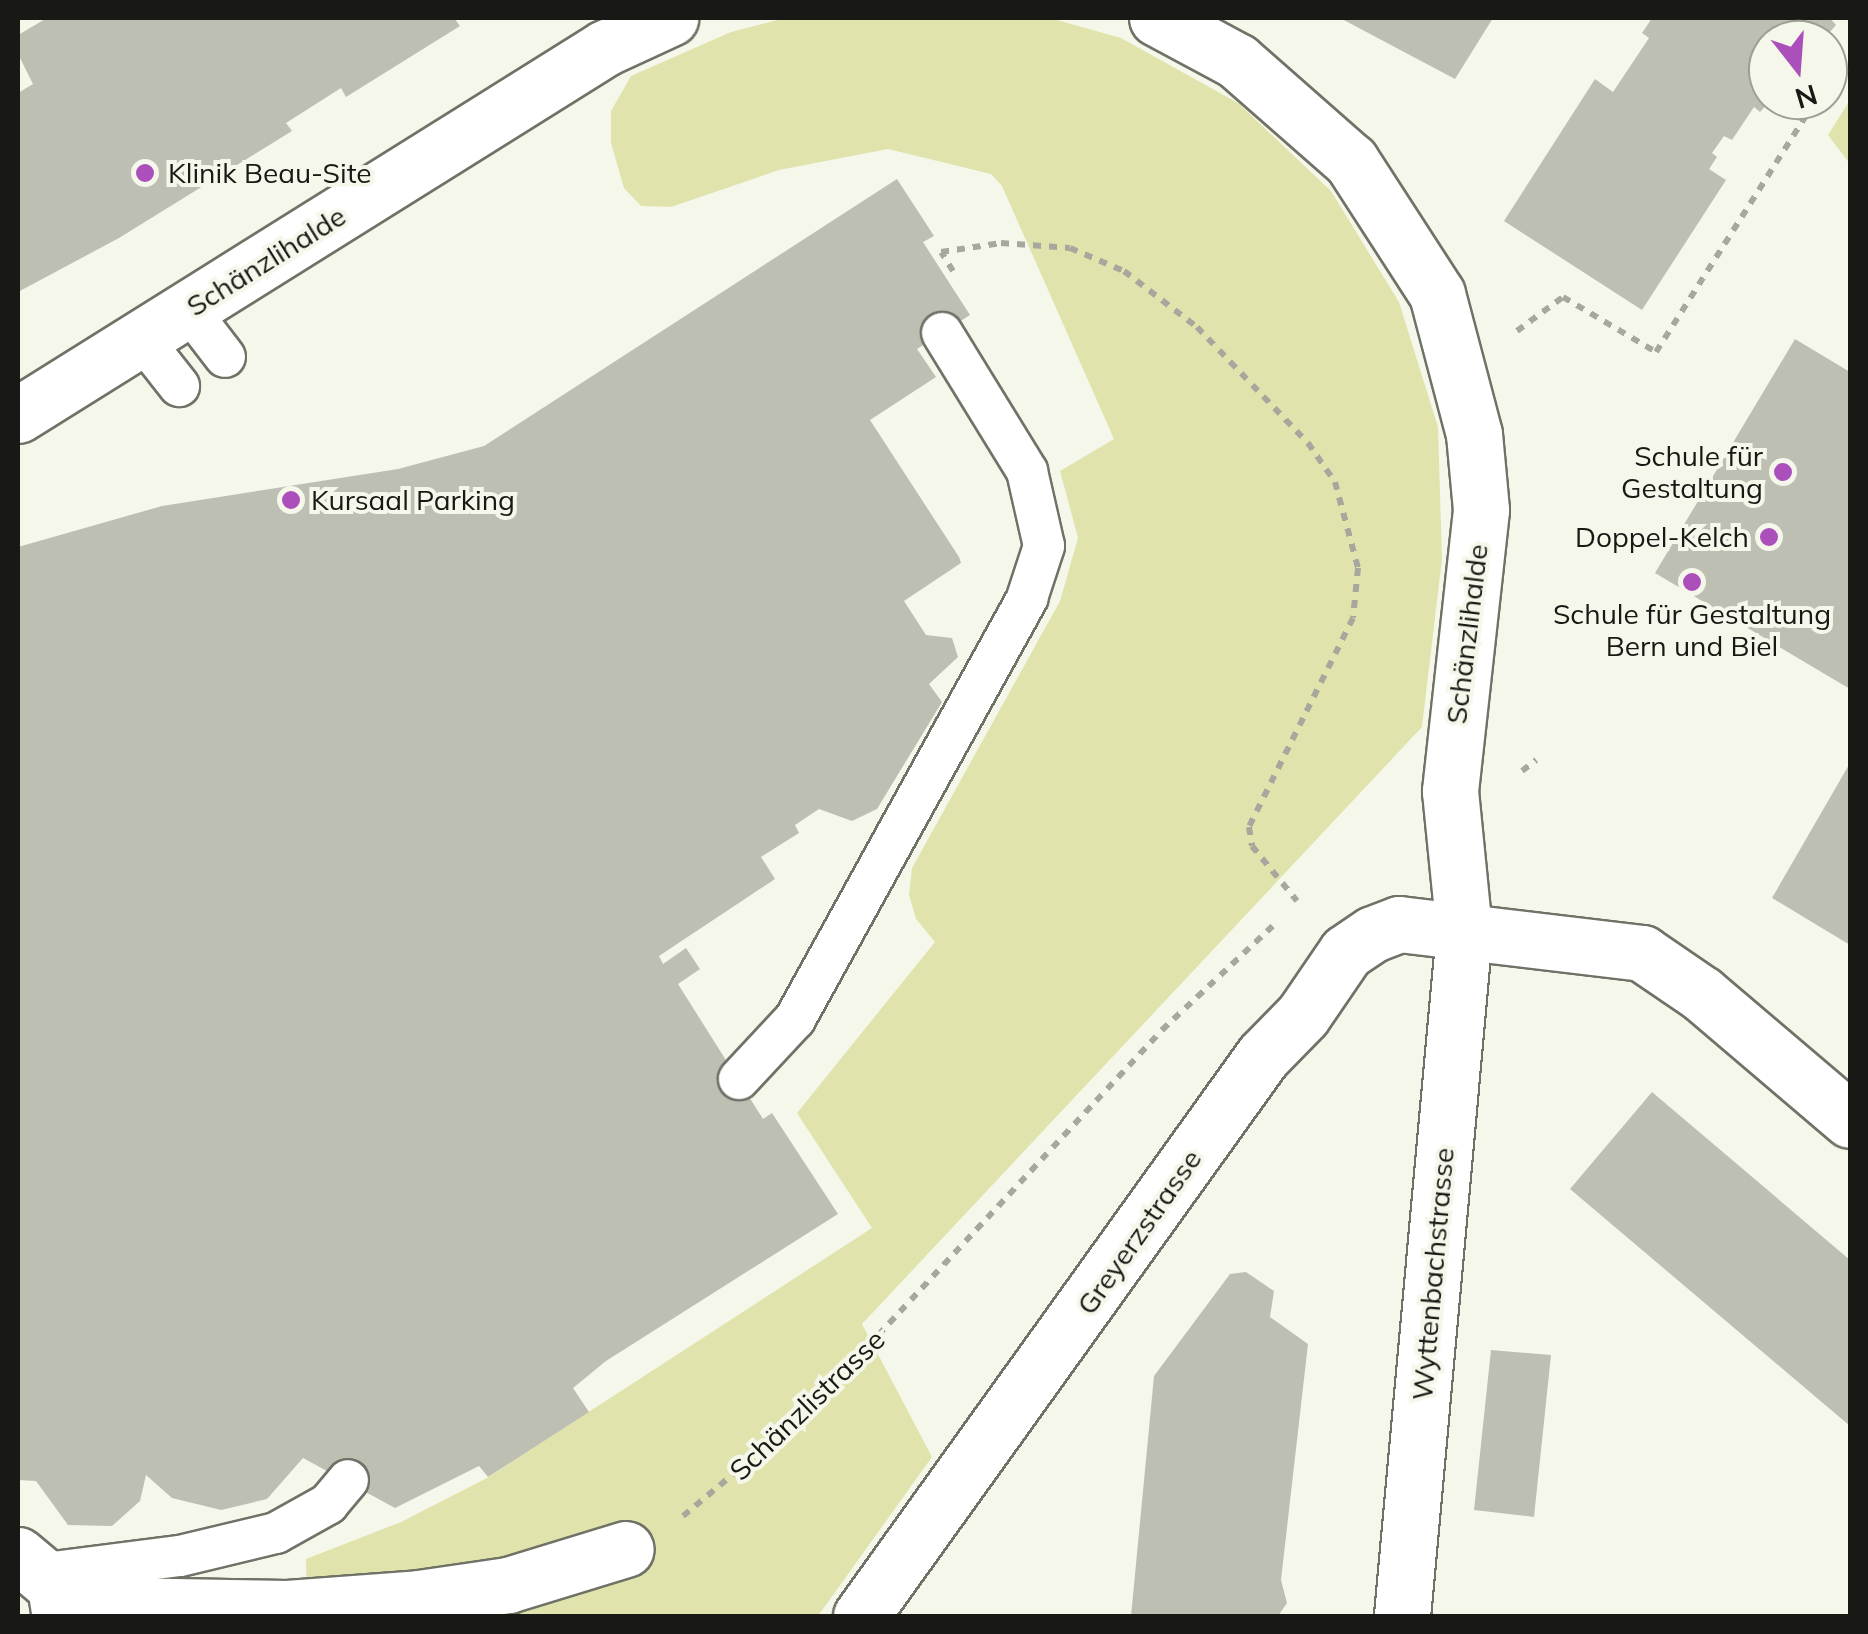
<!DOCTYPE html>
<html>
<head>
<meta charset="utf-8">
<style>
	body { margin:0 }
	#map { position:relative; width:1868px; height:1634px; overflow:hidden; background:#f6f7eb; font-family:Mulish,sans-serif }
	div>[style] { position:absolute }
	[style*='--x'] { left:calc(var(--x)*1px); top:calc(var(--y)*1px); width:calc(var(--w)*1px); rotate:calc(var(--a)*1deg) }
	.green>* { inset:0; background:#e0e4ac }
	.building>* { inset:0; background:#bebfb3 }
	.path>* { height:6px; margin-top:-3px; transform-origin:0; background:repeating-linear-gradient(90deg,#a7a79e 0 8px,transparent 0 16px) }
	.roads { filter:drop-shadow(2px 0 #717267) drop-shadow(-2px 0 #717267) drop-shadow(0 2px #717267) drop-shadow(0 -2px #717267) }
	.lane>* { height:40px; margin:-20px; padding:0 20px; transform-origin:20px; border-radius:20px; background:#fff }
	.street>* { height:55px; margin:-27.5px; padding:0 27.5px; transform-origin:27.5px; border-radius:27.5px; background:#fff }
	.dots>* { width:28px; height:28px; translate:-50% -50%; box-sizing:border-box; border:5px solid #f6f7eb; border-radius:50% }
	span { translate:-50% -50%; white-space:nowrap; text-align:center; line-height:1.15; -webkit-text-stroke:8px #f6f7eb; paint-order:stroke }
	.poi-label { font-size:28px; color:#181814 }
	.left { translate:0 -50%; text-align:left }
	.right { translate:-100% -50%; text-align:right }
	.street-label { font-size:28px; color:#181814 }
	.frame { position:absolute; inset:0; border:20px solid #181814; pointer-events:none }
	.north { position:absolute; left:1748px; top:20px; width:100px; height:100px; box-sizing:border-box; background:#f6f7eb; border:2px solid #9d9e95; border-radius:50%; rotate:163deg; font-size:28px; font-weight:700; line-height:40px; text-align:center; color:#181814 }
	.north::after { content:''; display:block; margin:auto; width:35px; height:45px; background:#ab50bb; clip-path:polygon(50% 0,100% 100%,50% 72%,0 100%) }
</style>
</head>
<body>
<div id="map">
	<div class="green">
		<i style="clip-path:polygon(785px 18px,1050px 18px,1121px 38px,1238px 103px,1331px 191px,1399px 302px,1438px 427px,1442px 559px,1422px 727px,862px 1324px,932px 1457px,818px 1616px,307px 1616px,306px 1559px,401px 1522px,487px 1478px,872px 1228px,797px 1113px,935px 942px,916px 919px,909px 895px,912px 868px,1060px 601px,1078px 538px,1060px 471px,1114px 439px,1002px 186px,991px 174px,888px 149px,779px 170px,671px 207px,641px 206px,624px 188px,611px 143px,611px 111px,631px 76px,731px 32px)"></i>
		<i style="clip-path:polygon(1850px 100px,1850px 164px,1828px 135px)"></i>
	</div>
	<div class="building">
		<i style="clip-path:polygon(47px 18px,454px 18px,460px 26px,346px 97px,341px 88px,286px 123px,292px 131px,119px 238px,18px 292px,18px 93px,33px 84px,18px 54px,18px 35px)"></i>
		<i style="clip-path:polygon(1340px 18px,1493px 18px,1455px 79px)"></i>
		<i style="clip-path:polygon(1652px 18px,1830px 18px,1836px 25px,1823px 40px,1768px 40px,1771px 100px,1760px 112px,1754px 107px,1732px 140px,1724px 136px,1712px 153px,1717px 157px,1709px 169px,1726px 180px,1642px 310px,1504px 221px,1595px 79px,1613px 92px,1649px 38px,1642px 33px)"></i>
		<i style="clip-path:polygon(897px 179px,934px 236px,923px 242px,970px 315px,917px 349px,936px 377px,870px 420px,959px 557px,961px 563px,904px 601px,926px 635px,952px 638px,958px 657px,929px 684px,942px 702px,877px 809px,852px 821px,819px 809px,795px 825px,799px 833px,761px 857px,775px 879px,659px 956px,663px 964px,686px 948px,700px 969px,678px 984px,763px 1119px,772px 1113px,838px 1214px,606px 1361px,573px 1388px,589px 1412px,488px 1477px,479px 1466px,395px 1508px,303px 1458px,267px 1499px,221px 1510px,172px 1498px,146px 1475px,140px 1501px,112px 1526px,68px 1525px,36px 1481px,18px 1480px,18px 547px,162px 506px,398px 469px,484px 446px)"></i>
		<i style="clip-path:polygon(1795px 339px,1850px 372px,1850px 689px,1655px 573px)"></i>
		<i style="clip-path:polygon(1850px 763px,1850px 945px,1772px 898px)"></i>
		<i style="clip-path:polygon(1652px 1092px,1850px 1260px,1850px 1426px,1570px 1189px)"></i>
		<i style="clip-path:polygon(1246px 1272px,1274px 1291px,1270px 1317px,1308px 1344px,1281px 1580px,1287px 1603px,1278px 1616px,1131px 1616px,1154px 1376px,1230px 1274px)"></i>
		<i style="clip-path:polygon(1491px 1350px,1551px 1355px,1534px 1517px,1474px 1510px)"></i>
	</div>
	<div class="path">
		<i style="--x:1828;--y:81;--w:4;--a:-56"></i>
		<i style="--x:953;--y:271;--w:22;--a:-122"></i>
		<i style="--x:941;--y:252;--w:61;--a:-8.5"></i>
		<i style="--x:1001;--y:243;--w:69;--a:4.1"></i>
		<i style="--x:1070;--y:248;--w:59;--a:23.1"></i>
		<i style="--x:1124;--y:271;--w:92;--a:37.5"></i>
		<i style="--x:1197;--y:327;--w:161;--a:46.3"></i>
		<i style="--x:1308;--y:443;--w:47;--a:55.3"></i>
		<i style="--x:1335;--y:482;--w:89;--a:75"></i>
		<i style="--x:1358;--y:568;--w:50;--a:95.7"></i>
		<i style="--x:1353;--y:618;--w:233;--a:116.5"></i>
		<i style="--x:1249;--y:827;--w:19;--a:81"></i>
		<i style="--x:1252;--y:846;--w:71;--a:50.7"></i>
		<i style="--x:1517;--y:331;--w:57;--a:-36.5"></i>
		<i style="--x:1563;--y:297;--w:108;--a:30.6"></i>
		<i style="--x:1656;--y:352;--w:299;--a:-57.6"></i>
		<i style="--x:1522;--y:771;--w:18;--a:-38"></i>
		<i style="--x:683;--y:1516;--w:155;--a:-39.8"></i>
		<i style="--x:802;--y:1417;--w:529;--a:-47.07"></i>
		<i style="--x:1162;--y:1030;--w:159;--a:-43.2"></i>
	</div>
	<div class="roads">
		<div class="lane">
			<i style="--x:189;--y:310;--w:59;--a:52.5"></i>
			<i style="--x:142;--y:339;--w:60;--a:51.8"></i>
			<i style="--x:739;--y:1079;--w:82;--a:-47"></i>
			<i style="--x:795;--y:1019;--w:481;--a:-61.1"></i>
			<i style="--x:1027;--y:598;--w:55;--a:-71.9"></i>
			<i style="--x:1044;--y:546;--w:77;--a:-102.8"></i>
			<i style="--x:1027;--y:471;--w:162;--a:-121.6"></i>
			<i style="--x:45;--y:1573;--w:136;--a:-7.2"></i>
			<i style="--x:180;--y:1556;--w:99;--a:-13.5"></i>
			<i style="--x:276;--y:1533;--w:60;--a:-29.1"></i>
			<i style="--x:328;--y:1504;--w:31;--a:-50"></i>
		</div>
		<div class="street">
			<i style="--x:1157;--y:18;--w:91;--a:28.3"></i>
			<i style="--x:1237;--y:61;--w:152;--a:41.3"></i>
			<i style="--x:1351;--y:161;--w:158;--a:57.1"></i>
			<i style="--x:1437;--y:294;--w:145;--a:75.2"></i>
			<i style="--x:1474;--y:434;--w:76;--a:84.7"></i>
			<i style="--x:1481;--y:510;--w:283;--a:96.3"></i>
			<i style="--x:1450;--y:791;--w:142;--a:84.3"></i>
			<i style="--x:1464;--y:932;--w:687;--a:95.18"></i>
			<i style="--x:18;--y:415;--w:692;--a:-32.01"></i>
			<i style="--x:605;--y:48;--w:72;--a:-24.8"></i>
			<i style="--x:18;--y:1555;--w:48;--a:40"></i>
			<i style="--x:55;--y:1586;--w:30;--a:81"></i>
			<i style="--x:60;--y:1604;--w:227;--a:1"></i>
			<i style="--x:287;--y:1608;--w:132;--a:-4.3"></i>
			<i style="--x:419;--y:1598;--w:90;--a:-8.3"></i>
			<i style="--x:508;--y:1585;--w:123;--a:-17"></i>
			<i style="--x:861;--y:1616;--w:689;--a:-54.33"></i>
			<i style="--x:1263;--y:1056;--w:57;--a:-45.7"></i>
			<i style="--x:1303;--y:1015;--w:76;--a:-55.7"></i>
			<i style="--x:1346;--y:952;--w:32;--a:-34"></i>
			<i style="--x:1373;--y:934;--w:28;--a:-21"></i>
			<i style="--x:1399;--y:924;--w:245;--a:6.8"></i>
			<i style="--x:1642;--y:953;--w:73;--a:34.3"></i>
			<i style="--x:1702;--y:994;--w:194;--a:40.4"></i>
		</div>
	</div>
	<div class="dots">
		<i style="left:145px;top:173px;background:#ab50bb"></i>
		<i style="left:1783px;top:472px;background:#ab50bb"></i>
		<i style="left:291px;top:500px;background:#ab50bb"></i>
		<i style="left:1769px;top:537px;background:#ab50bb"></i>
		<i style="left:1692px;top:582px;background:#ab50bb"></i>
	</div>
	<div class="poi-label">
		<span class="left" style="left:168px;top:173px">Klinik Beau-Site</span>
		<span class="right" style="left:1763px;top:472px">Schule für<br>Gestaltung</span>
		<span class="left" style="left:311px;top:500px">Kursaal Parking</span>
		<span class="right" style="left:1749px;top:537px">Doppel-Kelch</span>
		<span style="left:1692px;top:630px">Schule für Gestaltung<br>Bern und Biel</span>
	</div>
	<div class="street-label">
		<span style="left:266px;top:261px;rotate:-32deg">Schänzlihalde</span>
		<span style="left:1467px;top:634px;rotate:-83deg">Schänzlihalde</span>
		<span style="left:1139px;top:1232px;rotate:-55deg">Greyerzstrasse</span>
		<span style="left:1433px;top:1274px;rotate:-85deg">Wyttenbachstrasse</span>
		<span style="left:807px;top:1405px;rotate:-44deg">Schänzlistrasse</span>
	</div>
	<div class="frame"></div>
	<div class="north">N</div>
</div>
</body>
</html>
